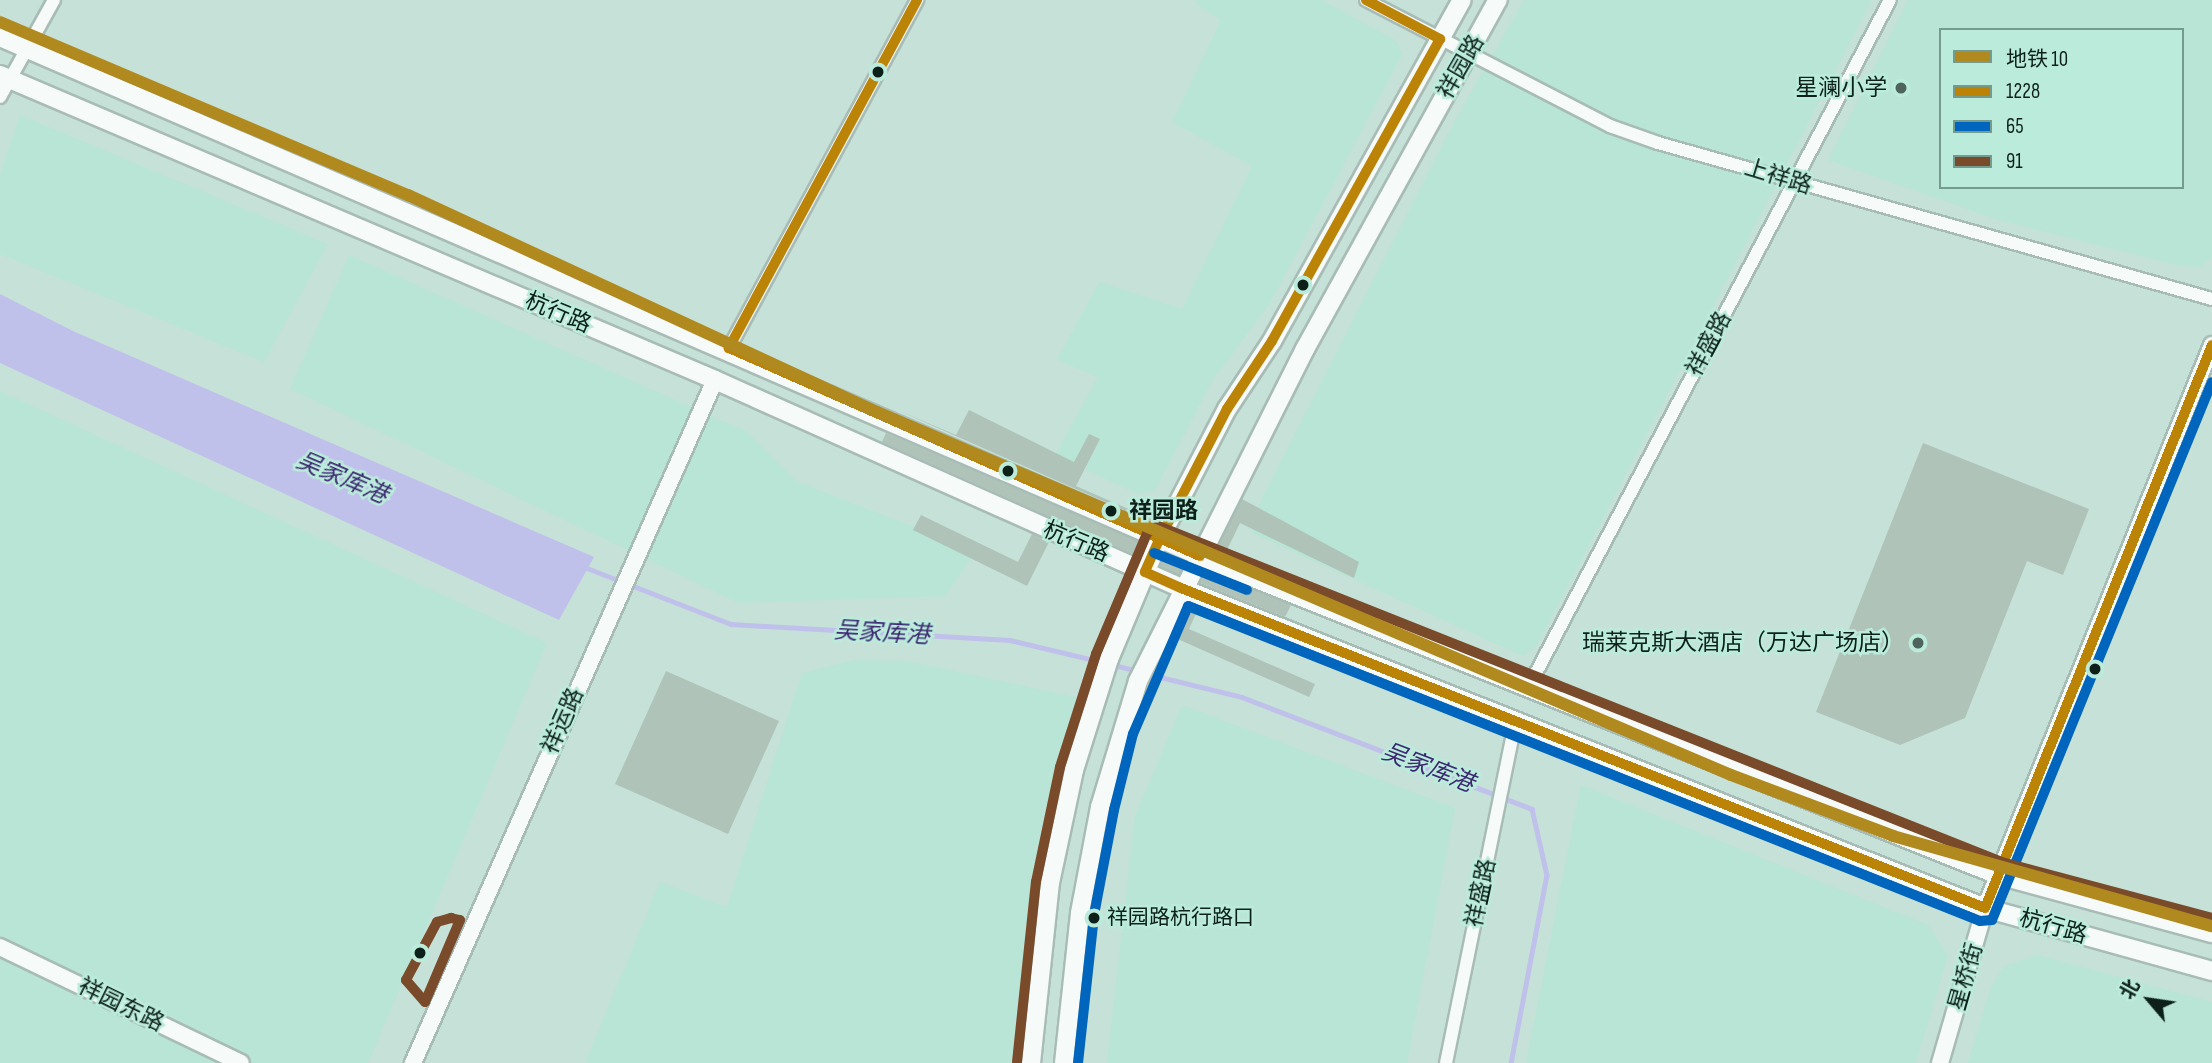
<!DOCTYPE html>
<html>
<head>
<meta charset="utf-8">
<style>
	body { margin:0 }
	#map { position:relative; width:2212px; height:1063px; overflow:hidden; background:#c6e1d8; font-family:"Sofia Sans Condensed","Noto Sans SC",sans-serif }
	div>[style] { position:absolute }
	[style*='--x'] { left:calc(var(--x)*1px); top:calc(var(--y)*1px); width:calc(var(--w)*1px); rotate:calc(var(--a)*1deg) }
	.built>* { inset:0; background:#b8e5d5 }
	.water>* { inset:0; background:#c0c1ea }
	.stream>* { height:4.5px; margin:-2.25px; padding:0 2.25px; transform-origin:2.25px; border-radius:2.25px; background:#c0c1ea }
	.building>* { inset:0; background:#afc3b9 }
	.roads { filter:drop-shadow(2px 0 #a8bcb6) drop-shadow(-2px 0 #a8bcb6) drop-shadow(0 2px #a8bcb6) drop-shadow(0 -2px #a8bcb6) }
	.minor>* { height:12px; margin:-6px; padding:0 6px; transform-origin:6px; border-radius:6px; background:#f6faf9 }
	.tertiary>* { height:16px; margin:-8px; padding:0 8px; transform-origin:8px; border-radius:8px; background:#f6faf9 }
	.secondary>* { height:18px; margin:-9px; padding:0 9px; transform-origin:9px; border-radius:9px; background:#f6faf9 }
	.bus-1>* { height:10px; margin:-5px; padding:0 5px; transform-origin:5px; border-radius:5px; background:#bc8406 }
	.bus-2>* { height:10px; margin:-5px; padding:0 5px; transform-origin:5px; border-radius:5px; background:#0065bd }
	.bus-3>* { height:10px; margin:-5px; padding:0 5px; transform-origin:5px; border-radius:5px; background:#7a4b2a }
	.metro-1>* { height:12px; margin:-6px; padding:0 6px; transform-origin:6px; border-radius:6px; background:#b18a1f }
	.dots>* { width:19px; height:19px; translate:-50% -50%; box-sizing:border-box; border:4px solid #bbecdb; border-radius:50% }
	span { translate:-50% -50%; white-space:nowrap; text-align:center; line-height:1.15; -webkit-text-stroke:5px #bbecdb; paint-order:stroke }
	.bus-label { font-size:21px; color:#0d201a }
	.left { translate:0 -50%; text-align:left }
	.street-label { font-size:23px; color:#0d201a }
	.poi-label { font-size:23px; color:#0d201a }
	.right { translate:-100% -50%; text-align:right }
	.stop-label { font-size:23px; color:#0d201a; font-weight:700 }
	.water-label { font-size:24px; color:#3d2972; font-style:italic }
	.legend { position:absolute; left:1939px; top:28px; width:245px; height:161px; box-sizing:border-box; background:#bbecdb; border:2px solid #759a8e; margin:0; padding:9px 12px; list-style:none; font-size:21px; color:#0d201a }
	.legend li { display:flex; align-items:center; gap:14px; height:35px }
	.legend b { width:35px; border:2px solid #759a8e }
	.north { position:absolute; left:2114px; top:965px; width:70px; height:70px; -webkit-text-stroke:5px #bbecdb; paint-order:stroke; rotate:299deg; font-size:19px; font-weight:700; line-height:28px; text-align:center; color:#0d201a }
	.north::after { content:''; display:block; margin:auto; width:24px; height:32px; background:#0d201a; clip-path:polygon(50% 0,100% 100%,50% 72%,0 100%) }
</style>
</head>
<body>
<div id="map">
	<div class="built">
		<i style="clip-path:polygon(1197px 0,1322px 0,1395px 40px,1403px 53px,1270px 303px,1212px 381px,1155px 490px,1138px 494px,1055px 455px,1098px 377px,1057px 360px,1099px 282px,1182px 309px,1252px 166px,1172px 122px,1221px 20px,1195px 4px)"></i>
		<i style="clip-path:polygon(1524px 0,1872px 0,1537px 645px,1523px 656px,1252px 533px,1255px 512px,1453px 124px)"></i>
		<i style="clip-path:polygon(evenodd,1908px 0,2212px 0,2212px 256px,2200px 267px,2181px 266px,1998px 220px,1828px 160px,1908px 0,1941px 30px,2182px 30px,2182px 187px,1941px 187px,1941px 30px)"></i>
		<i style="clip-path:polygon(20px 115px,328px 244px,264px 362px,0 254px,0 175px)"></i>
		<i style="clip-path:polygon(349px 255px,747px 432px,798px 482px,976px 551px,945px 596px,739px 603px,290px 389px)"></i>
		<i style="clip-path:polygon(0 391px,547px 643px,368px 1063px,0 1063px)"></i>
		<i style="clip-path:polygon(855px 660px,907px 661px,1076px 697px,1047px 840px,1022px 1063px,585px 1063px,660px 882px,727px 907px,802px 673px)"></i>
		<i style="clip-path:polygon(1182px 705px,1455px 808px,1407px 1063px,1107px 1063px,1135px 816px)"></i>
		<i style="clip-path:polygon(1581px 785px,1928px 925px,1948px 956px,1916px 1063px,1526px 1063px)"></i>
		<i style="clip-path:polygon(2037px 955px,2212px 1002px,2212px 1063px,1968px 1063px,1991px 987px,2003px 967px)"></i>
	</div>
	<div class="water">
		<i style="clip-path:polygon(0 294px,73px 331px,594px 557px,559px 620px,0 363px)"></i>
	</div>
	<div class="stream">
		<i style="--x:582;--y:566;--w:160;--a:21.3"></i>
		<i style="--x:731;--y:624;--w:279;--a:3.3"></i>
		<i style="--x:1010;--y:640;--w:95;--a:13.4"></i>
		<i style="--x:1110;--y:664;--w:30;--a:14"></i>
		<i style="--x:1148;--y:674;--w:97;--a:13.7"></i>
		<i style="--x:1242;--y:697;--w:311;--a:21.1"></i>
		<i style="--x:1532;--y:809;--w:68;--a:77.2"></i>
		<i style="--x:1547;--y:875;--w:191;--a:100.8"></i>
	</div>
	<div class="building">
		<i style="clip-path:polygon(897px 410px,956px 435px,969px 410px,1074px 462px,1089px 434px,1100px 439px,1076px 486px,1156px 521px,1155px 524px)"></i>
		<i style="clip-path:polygon(886px 433px,1145px 544px,1140px 557px,882px 442px)"></i>
		<i style="clip-path:polygon(1923px 443px,2089px 509px,2063px 575px,2027px 561px,1965px 718px,1900px 745px,1816px 712px)"></i>
		<i style="clip-path:polygon(1242px 499px,1359px 562px,1354px 578px,1240px 523px,1226px 552px,1300px 584px,1216px 551px)"></i>
		<i style="clip-path:polygon(921px 515px,1018px 562px,1032px 534px,1049px 542px,1027px 586px,913px 530px)"></i>
		<i style="clip-path:polygon(1166px 553px,1185px 562px,1179px 575px,1160px 566px)"></i>
		<i style="clip-path:polygon(1206px 571px,1291px 605px,1285px 617px,1200px 583px)"></i>
		<i style="clip-path:polygon(1190px 604px,1199px 607px,1189px 629px,1315px 684px,1309px 697px,1173px 637px)"></i>
		<i style="clip-path:polygon(666px 671px,779px 721px,728px 834px,615px 784px)"></i>
	</div>
	<div class="roads">
		<div class="minor">
			<i style="--x:1366;--y:0;--w:275;--a:27.3"></i>
			<i style="--x:1610;--y:126;--w:51;--a:19.5"></i>
			<i style="--x:1658;--y:143;--w:576;--a:15.73"></i>
			<i style="--x:0;--y:97;--w:111;--a:-60.9"></i>
			<i style="--x:729;--y:348;--w:396;--a:-61.6"></i>
			<i style="--x:1528;--y:688;--w:777;--a:-62.25"></i>
			<i style="--x:1446;--y:1063;--w:346;--a:-78.5"></i>
		</div>
		<div class="tertiary">
			<i style="--x:0;--y:947;--w:267;--a:25.7"></i>
			<i style="--x:413;--y:1063;--w:747;--a:-66.15"></i>
			<i style="--x:1940;--y:1063;--w:161;--a:-73.8"></i>
			<i style="--x:1985;--y:908;--w:607;--a:-68.04"></i>
		</div>
		<div class="secondary">
			<i style="--x:0;--y:37;--w:1330;--a:23.39"></i>
			<i style="--x:1221;--y:565;--w:837;--a:21.75"></i>
			<i style="--x:1998;--y:875;--w:222;--a:15.2"></i>
			<i style="--x:0;--y:75;--w:777;--a:23.1"></i>
			<i style="--x:715;--y:380;--w:510;--a:24.05"></i>
			<i style="--x:1181;--y:588;--w:865;--a:21.7"></i>
			<i style="--x:1985;--y:908;--w:236;--a:15.5"></i>
			<i style="--x:1031;--y:1063;--w:181;--a:-84"></i>
			<i style="--x:1050;--y:883;--w:116;--a:-78"></i>
			<i style="--x:1074;--y:770;--w:116;--a:-72.5"></i>
			<i style="--x:1109;--y:659;--w:129;--a:-67.2"></i>
			<i style="--x:1159;--y:540;--w:148;--a:-62.6"></i>
			<i style="--x:1227;--y:409;--w:82;--a:-56.5"></i>
			<i style="--x:1272;--y:341;--w:390;--a:-60.9"></i>
			<i style="--x:1064;--y:1063;--w:151;--a:-83.9"></i>
			<i style="--x:1080;--y:913;--w:108;--a:-79.3"></i>
			<i style="--x:1100;--y:807;--w:132;--a:-73.2"></i>
			<i style="--x:1138;--y:681;--w:372;--a:-63.3"></i>
			<i style="--x:1305;--y:349;--w:399;--a:-61.1"></i>
		</div>
	</div>
	<div class="bus-1">
		<i style="--x:917;--y:0;--w:396;--a:118.4"></i>
		<i style="--x:729;--y:348;--w:515;--a:23.83"></i>
		<i style="--x:1366;--y:0;--w:84;--a:27.8"></i>
		<i style="--x:1440;--y:39;--w:346;--a:119.1"></i>
		<i style="--x:1272;--y:341;--w:82;--a:123.5"></i>
		<i style="--x:1227;--y:409;--w:148;--a:117.4"></i>
		<i style="--x:1159;--y:540;--w:35;--a:114"></i>
		<i style="--x:1145;--y:572;--w:39;--a:24"></i>
		<i style="--x:1181;--y:588;--w:865;--a:21.7"></i>
		<i style="--x:1985;--y:908;--w:607;--a:-68.04"></i>
	</div>
	<div class="bus-2">
		<i style="--x:1154;--y:553;--w:100;--a:21.7"></i>
		<i style="--x:1078;--y:1063;--w:149;--a:-83.8"></i>
		<i style="--x:1094;--y:915;--w:107;--a:-79.2"></i>
		<i style="--x:1114;--y:810;--w:78;--a:-76"></i>
		<i style="--x:1133;--y:734;--w:139;--a:-66.7"></i>
		<i style="--x:1188;--y:606;--w:852;--a:21.69"></i>
		<i style="--x:1980;--y:921;--w:12;--a:-5"></i>
		<i style="--x:1992;--y:920;--w:581;--a:-67.76"></i>
	</div>
	<div class="bus-3">
		<i style="--x:451;--y:918;--w:9;--a:13"></i>
		<i style="--x:460;--y:920;--w:89;--a:113.1"></i>
		<i style="--x:425;--y:1002;--w:29;--a:-131"></i>
		<i style="--x:406;--y:980;--w:66;--a:-61.9"></i>
		<i style="--x:437;--y:922;--w:15;--a:-16"></i>
		<i style="--x:1017;--y:1062;--w:181;--a:-84"></i>
		<i style="--x:1036;--y:882;--w:117;--a:-78.2"></i>
		<i style="--x:1060;--y:767;--w:119;--a:-72.3"></i>
		<i style="--x:1096;--y:654;--w:131;--a:-67.1"></i>
		<i style="--x:1147;--y:533;--w:13;--a:-32"></i>
		<i style="--x:1158;--y:526;--w:908;--a:21.71"></i>
		<i style="--x:2002;--y:862;--w:217;--a:14.9"></i>
	</div>
	<div class="metro-1">
		<i style="--x:0;--y:22;--w:443;--a:23"></i>
		<i style="--x:408;--y:195;--w:517;--a:24.83"></i>
		<i style="--x:877;--y:412;--w:928;--a:23.03"></i>
		<i style="--x:1731;--y:775;--w:173;--a:20.6"></i>
		<i style="--x:1893;--y:836;--w:331;--a:15.8"></i>
	</div>
	<div class="dots">
		<i style="left:878px;top:72px;background:#0d201a"></i>
		<i style="left:1901px;top:88px;background:#4e645c"></i>
		<i style="left:1303px;top:285px;background:#0d201a"></i>
		<i style="left:1008px;top:471px;background:#0d201a"></i>
		<i style="left:1111px;top:511px;background:#0d201a"></i>
		<i style="left:1918px;top:643px;background:#4e645c"></i>
		<i style="left:2095px;top:669px;background:#0d201a"></i>
		<i style="left:1094px;top:918px;background:#0d201a"></i>
		<i style="left:420px;top:953px;background:#0d201a"></i>
	</div>
	<div class="bus-label">
		<span class="left" style="left:1107px;top:918px">祥园路杭行路口</span>
	</div>
	<div class="street-label">
		<span style="left:1461px;top:67px;rotate:-60deg">祥园路</span>
		<span style="left:1778px;top:177px;rotate:17deg">上祥路</span>
		<span style="left:558px;top:313px;rotate:23deg">杭行路</span>
		<span style="left:1709px;top:344px;rotate:-62deg">祥盛路</span>
		<span style="left:1076px;top:542px;rotate:23deg">杭行路</span>
		<span style="left:563px;top:721px;rotate:-66deg">祥运路</span>
		<span style="left:1481px;top:893px;rotate:-78deg">祥盛路</span>
		<span style="left:2053px;top:927px;rotate:16deg">杭行路</span>
		<span style="left:1966px;top:977px;rotate:-74deg">星桥街</span>
		<span style="left:121px;top:1005px;rotate:26deg">祥园东路</span>
	</div>
	<div class="poi-label">
		<span class="right" style="left:1887px;top:88px">星澜小学</span>
		<span class="right" style="left:1904px;top:643px">瑞莱克斯大酒店（万达广场店）</span>
	</div>
	<div class="stop-label">
		<span class="left" style="left:1129px;top:511px">祥园路</span>
	</div>
	<div class="water-label">
		<span style="left:342px;top:478px;rotate:23deg">吴家库港</span>
		<span style="left:882px;top:633px;rotate:3deg">吴家库港</span>
		<span style="left:1428px;top:768px;rotate:21deg">吴家库港</span>
	</div>
	<ul class="legend">
	<li><b style="height:9px;background:#b18a1f"></b>地铁 10</li>
	<li><b style="height:9px;background:#bc8406"></b>1228</li>
	<li><b style="height:9px;background:#0065bd"></b>65</li>
	<li><b style="height:9px;background:#7a4b2a"></b>91</li>
	</ul>
	<div class="north">北</div>
</div>
</body>
</html>
